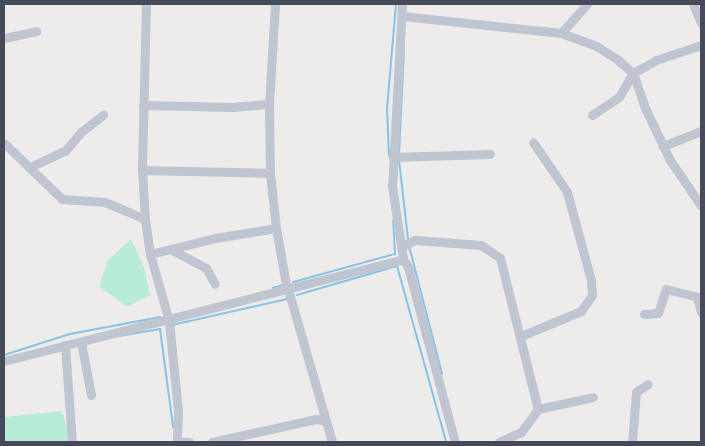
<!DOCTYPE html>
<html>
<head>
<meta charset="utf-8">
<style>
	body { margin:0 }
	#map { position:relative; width:705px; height:446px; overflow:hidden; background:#eeeceb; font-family:"Titillium Web",sans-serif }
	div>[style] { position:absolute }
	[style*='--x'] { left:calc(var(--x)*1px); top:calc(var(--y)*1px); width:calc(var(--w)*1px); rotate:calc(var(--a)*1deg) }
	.green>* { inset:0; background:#b9ecd6 }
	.stream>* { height:2px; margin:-1px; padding:0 1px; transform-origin:1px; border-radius:1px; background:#87c2e8 }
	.minor>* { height:9px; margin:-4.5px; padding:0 4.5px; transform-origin:4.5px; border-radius:4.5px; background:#bfc5d1 }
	span { translate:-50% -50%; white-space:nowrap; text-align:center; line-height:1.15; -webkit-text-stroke:5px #fff; paint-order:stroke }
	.frame { position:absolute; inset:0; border:5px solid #454b58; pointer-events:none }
</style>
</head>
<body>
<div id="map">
	<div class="green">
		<i style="clip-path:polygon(131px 239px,144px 267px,150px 295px,127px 307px,99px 286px,108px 260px)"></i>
		<i style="clip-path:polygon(62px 411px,71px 442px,4px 442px,4px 417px)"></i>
	</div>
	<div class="stream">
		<i style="--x:399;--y:155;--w:105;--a:-87.3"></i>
		<i style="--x:389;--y:156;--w:47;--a:-92.4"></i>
		<i style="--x:387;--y:109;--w:105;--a:-85.1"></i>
		<i style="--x:399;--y:160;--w:80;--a:83.5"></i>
		<i style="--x:409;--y:246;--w:132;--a:75.5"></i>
		<i style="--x:293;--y:282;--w:106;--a:-15.4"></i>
		<i style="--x:395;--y:254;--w:34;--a:-93"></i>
		<i style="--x:273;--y:288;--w:10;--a:-17"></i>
		<i style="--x:297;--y:295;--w:104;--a:-16.2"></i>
		<i style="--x:397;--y:266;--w:183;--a:74.4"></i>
		<i style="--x:172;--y:325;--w:118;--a:-12.7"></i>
		<i style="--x:113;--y:337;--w:48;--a:-9.7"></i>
		<i style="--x:160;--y:329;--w:99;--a:82.4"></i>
		<i style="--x:4;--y:355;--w:69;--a:-17.7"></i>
		<i style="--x:70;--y:334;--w:92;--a:-10.7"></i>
	</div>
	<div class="minor">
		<i style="--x:146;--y:4;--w:166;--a:91.4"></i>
		<i style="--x:142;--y:170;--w:49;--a:86.5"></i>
		<i style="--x:145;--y:219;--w:35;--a:82"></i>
		<i style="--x:150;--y:254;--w:70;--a:74.2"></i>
		<i style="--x:169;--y:321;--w:90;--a:84.3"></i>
		<i style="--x:178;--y:411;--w:31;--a:92"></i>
		<i style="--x:275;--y:4;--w:100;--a:93.4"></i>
		<i style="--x:269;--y:104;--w:69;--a:89.2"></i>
		<i style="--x:270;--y:173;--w:55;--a:83.8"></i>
		<i style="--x:276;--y:228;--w:52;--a:80"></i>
		<i style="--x:285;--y:279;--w:170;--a:73.9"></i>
		<i style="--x:402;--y:4;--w:182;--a:93.1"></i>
		<i style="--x:392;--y:186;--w:74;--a:81.4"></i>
		<i style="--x:403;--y:259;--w:9;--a:58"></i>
		<i style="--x:408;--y:267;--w:181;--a:75"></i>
		<i style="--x:693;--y:4;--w:21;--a:67"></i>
		<i style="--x:402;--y:16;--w:160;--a:6.1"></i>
		<i style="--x:561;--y:33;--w:37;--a:20"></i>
		<i style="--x:596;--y:46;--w:26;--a:32"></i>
		<i style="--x:618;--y:60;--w:20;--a:41"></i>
		<i style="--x:633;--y:73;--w:39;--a:71"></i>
		<i style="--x:646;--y:110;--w:55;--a:64.4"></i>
		<i style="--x:670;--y:160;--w:55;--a:56"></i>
		<i style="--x:561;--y:33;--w:39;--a:-48"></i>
		<i style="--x:4;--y:38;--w:33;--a:-12"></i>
		<i style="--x:143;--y:105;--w:90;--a:1.3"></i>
		<i style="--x:233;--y:107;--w:36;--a:-5"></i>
		<i style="--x:592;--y:115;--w:32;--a:-34"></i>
		<i style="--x:619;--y:97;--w:28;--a:-60"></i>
		<i style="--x:633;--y:73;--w:26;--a:-29"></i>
		<i style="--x:656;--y:60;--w:47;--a:-18.4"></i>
		<i style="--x:4;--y:143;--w:81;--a:44"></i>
		<i style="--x:62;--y:199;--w:43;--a:4"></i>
		<i style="--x:105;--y:202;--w:43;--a:23"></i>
		<i style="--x:663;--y:146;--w:41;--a:-21.5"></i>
		<i style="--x:393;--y:157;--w:97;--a:-1.8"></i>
		<i style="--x:30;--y:167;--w:38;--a:-25"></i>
		<i style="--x:65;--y:151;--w:25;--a:-50"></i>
		<i style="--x:81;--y:132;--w:28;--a:-38"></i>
		<i style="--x:142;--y:170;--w:128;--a:1.3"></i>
		<i style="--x:401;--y:247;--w:16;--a:-27"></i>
		<i style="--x:415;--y:240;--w:66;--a:4.3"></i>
		<i style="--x:481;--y:245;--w:23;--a:34"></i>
		<i style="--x:500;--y:258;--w:156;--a:75.9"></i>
		<i style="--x:538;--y:409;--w:29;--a:126"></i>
		<i style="--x:521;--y:432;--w:24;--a:156"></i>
		<i style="--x:170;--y:249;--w:41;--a:27.8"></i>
		<i style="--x:206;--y:268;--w:18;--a:61"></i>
		<i style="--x:150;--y:254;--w:67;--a:-13.8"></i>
		<i style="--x:215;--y:238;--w:62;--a:-9.3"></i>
		<i style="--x:644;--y:314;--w:14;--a:-4"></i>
		<i style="--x:658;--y:313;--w:25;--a:-72"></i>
		<i style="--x:666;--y:289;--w:32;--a:14"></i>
		<i style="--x:697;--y:297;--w:16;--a:75"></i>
		<i style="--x:521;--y:336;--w:65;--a:-22.6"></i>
		<i style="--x:581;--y:311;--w:19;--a:-55"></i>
		<i style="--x:592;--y:295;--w:15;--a:-94"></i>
		<i style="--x:591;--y:280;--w:91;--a:-105.3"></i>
		<i style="--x:567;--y:192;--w:60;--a:-124.2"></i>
		<i style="--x:81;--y:342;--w:54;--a:79.3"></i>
		<i style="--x:65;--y:345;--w:97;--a:85.9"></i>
		<i style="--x:4;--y:361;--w:412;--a:-14.3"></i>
		<i style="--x:538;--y:409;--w:56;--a:-12.3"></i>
		<i style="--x:178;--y:442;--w:11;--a:0"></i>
		<i style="--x:212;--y:442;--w:107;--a:-12.5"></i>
		<i style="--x:316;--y:419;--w:10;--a:11"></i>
		<i style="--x:632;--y:442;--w:50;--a:-85.4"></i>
		<i style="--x:636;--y:392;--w:14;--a:-34"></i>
	</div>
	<div class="frame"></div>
</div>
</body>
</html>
